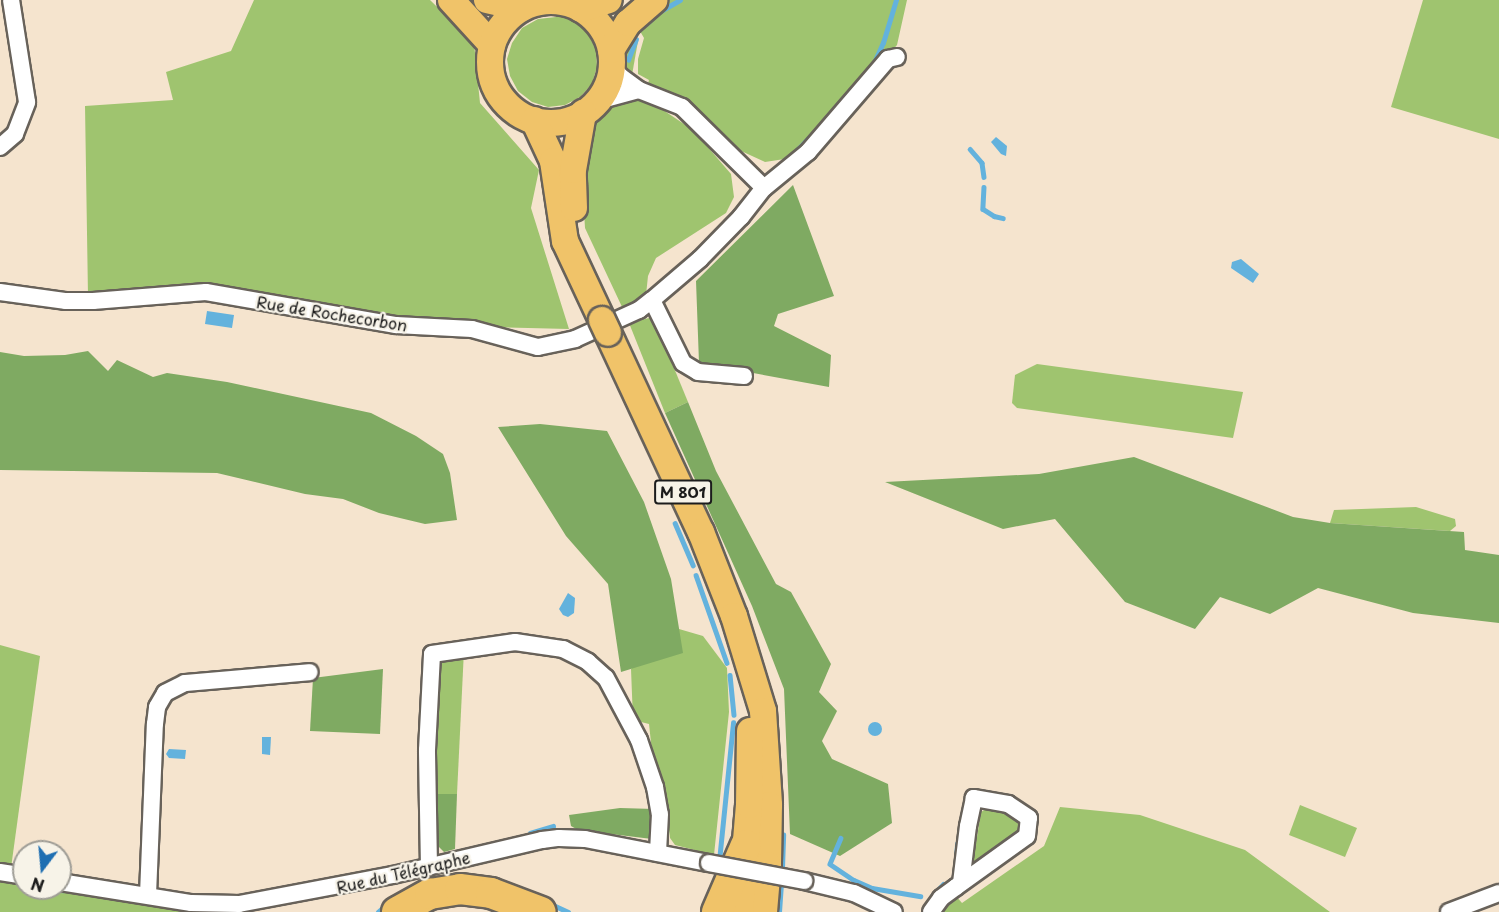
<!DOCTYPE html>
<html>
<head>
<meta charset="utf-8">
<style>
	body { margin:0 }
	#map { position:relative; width:1499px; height:912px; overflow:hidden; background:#f5e4ce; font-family:"Playpen Sans",sans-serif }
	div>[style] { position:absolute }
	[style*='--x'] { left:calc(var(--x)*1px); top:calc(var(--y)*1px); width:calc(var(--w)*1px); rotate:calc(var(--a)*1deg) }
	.green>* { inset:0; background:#9fc46f }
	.forest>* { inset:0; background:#7faa62 }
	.water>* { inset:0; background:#63b2dd }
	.round { border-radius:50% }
	.stream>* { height:4.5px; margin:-2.25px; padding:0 2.25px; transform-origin:2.25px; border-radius:2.25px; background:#63b2dd }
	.roads { filter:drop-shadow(2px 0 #68625a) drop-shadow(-2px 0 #68625a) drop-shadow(0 2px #68625a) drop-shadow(0 -2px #68625a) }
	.street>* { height:16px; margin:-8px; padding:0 8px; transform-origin:8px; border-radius:8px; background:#fff }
	.primary>* { height:26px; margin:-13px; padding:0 13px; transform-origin:13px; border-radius:13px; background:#f0c369 }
	.primary>.ring { margin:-13px; padding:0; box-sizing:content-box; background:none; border:26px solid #f0c369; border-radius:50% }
	.highway>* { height:30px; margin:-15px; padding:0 15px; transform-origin:15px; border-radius:15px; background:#f0c369 }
	.bridges { filter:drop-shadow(2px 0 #68625a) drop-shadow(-2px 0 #68625a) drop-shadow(0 2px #68625a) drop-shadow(0 -2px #68625a) }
	.street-bridge>* { height:16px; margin:-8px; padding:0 8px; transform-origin:8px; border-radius:8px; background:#fff }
	.primary-bridge>* { height:26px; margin:-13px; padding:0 13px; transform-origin:13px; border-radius:13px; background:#f0c369 }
	span { translate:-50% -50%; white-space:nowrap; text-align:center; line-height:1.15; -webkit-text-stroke:4.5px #f7f3e8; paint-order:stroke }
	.shield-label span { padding:2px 4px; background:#f7f3e8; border:2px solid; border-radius:4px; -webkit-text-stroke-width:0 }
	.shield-label { font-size:15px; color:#1c1c1c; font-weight:700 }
	.street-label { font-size:16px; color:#1c1c1c }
	.north { position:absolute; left:12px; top:840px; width:60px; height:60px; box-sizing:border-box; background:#f7f3e8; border:2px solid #9f9d96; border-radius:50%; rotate:196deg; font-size:16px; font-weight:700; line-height:24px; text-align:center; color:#1c1c1c }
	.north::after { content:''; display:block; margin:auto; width:21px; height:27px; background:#1f6fb2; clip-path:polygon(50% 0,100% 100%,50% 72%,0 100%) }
</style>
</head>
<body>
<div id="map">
	<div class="green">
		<i style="clip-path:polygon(254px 0,430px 0,474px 43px,480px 103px,539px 170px,531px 208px,569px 329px,416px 325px,184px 287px,88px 296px,85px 106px,173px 100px,166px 72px,231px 51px)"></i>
		<i style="clip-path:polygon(669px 0,907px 0,897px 45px,853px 95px,791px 158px,765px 162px,739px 150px,684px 98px,648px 84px,649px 80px,638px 74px,638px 59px,644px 38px,637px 26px)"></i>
		<i style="clip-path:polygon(1423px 0,1499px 0,1499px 139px,1391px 107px)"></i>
		<i style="clip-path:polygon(557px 11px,576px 17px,593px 32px,589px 36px,596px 49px,597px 67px,592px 84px,580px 97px,565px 105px,548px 107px,532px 102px,518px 91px,510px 76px,507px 59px,512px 43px,522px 28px,538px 19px,556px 17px)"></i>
		<i style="clip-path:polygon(634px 34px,638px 41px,632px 75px,626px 69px,625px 57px)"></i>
		<i style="clip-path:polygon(623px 99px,648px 100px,693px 130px,731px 174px,734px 197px,726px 213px,656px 258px,648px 276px,646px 295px,623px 309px,585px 228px,583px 195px,585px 153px,591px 126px,606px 109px)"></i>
		<i style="clip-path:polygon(653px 317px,688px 402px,665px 413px,629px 323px)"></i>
		<i style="clip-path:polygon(1037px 364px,1243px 392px,1233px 438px,1017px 408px,1012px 403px,1015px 375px)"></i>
		<i style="clip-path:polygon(1416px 507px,1455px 519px,1456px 526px,1450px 531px,1330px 523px,1334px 510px)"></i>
		<i style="clip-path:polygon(679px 629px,703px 636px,727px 668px,729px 712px,714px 855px,675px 845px,670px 838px,664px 789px,653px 761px,649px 724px,633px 720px,631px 669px)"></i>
		<i style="clip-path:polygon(0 645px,40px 656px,11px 868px,0 866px)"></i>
		<i style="clip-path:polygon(464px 650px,457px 794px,432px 794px,439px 658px)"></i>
		<i style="clip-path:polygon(1300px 805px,1357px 828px,1345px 857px,1289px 835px)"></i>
		<i style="clip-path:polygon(991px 806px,1019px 817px,1018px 836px,972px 868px,981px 812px)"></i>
		<i style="clip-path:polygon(1060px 807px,1140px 815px,1245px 850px,1330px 912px,941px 912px,955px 895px,962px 903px,1044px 846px)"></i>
		<i style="clip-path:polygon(0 876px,24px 880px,24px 888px,60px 888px,234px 912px,0 912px)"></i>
	</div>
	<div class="forest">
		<i style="clip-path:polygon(793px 185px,834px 296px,778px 314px,774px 326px,831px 355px,829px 387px,699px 363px,696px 281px)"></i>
		<i style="clip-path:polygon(88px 351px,108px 371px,117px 360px,153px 377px,167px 373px,227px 382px,371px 413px,416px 436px,443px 454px,450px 473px,457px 520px,425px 524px,379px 513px,343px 499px,305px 494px,217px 473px,0 470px,0 352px,24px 356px,65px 355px)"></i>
		<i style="clip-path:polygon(688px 402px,716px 471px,776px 584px,791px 592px,831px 664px,819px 692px,837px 711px,822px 741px,832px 759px,888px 784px,892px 823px,840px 856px,790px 834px,784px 689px,752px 606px,665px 413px)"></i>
		<i style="clip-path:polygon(540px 424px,607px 431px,644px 502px,671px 579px,683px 653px,621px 672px,608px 584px,566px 536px,498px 427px)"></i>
		<i style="clip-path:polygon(1134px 457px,1293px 517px,1330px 523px,1464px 532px,1465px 550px,1499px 555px,1499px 623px,1413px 613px,1318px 588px,1270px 614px,1220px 597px,1195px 629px,1125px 602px,1055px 519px,1003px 529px,885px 482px,1039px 474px)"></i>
		<i style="clip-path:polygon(383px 669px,380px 734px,310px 731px,313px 678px)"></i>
		<i style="clip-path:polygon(432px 794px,457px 794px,455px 849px,444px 852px,438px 846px,435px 836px)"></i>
		<i style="clip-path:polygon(620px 808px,654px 809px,652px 839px,578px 830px,571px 826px,569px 815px)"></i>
	</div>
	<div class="water">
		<i style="clip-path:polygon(996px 137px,1007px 146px,1006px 156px,1001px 154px,991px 142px)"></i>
		<i style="clip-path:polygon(1241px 259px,1259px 274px,1253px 283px,1231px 268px,1232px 262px)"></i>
		<i style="clip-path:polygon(207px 311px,234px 315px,232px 328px,205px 324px)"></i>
		<i style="clip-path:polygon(568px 593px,575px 598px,574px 613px,568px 617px,563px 615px,559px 609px)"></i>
		<i class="round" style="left:868px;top:722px;width:14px;height:14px"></i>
		<i style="clip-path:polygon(262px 737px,271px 737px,270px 755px,262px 754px)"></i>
		<i style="clip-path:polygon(169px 749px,186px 750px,185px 759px,169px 758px,166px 754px)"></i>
	</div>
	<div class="stream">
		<i style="--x:646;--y:24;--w:18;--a:-43"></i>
		<i style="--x:659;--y:12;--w:24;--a:-30"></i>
		<i style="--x:628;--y:60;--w:22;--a:-69"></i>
		<i style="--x:873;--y:65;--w:24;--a:-66"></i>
		<i style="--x:883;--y:43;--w:45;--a:-73.2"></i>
		<i style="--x:970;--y:149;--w:18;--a:49"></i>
		<i style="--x:982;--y:163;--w:14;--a:82"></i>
		<i style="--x:797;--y:150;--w:30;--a:-46"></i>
		<i style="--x:984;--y:187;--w:22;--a:93"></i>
		<i style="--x:983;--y:209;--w:13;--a:32"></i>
		<i style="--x:994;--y:216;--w:9;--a:13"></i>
		<i style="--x:675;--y:523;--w:46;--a:66.8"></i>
		<i style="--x:696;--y:575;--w:93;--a:70.6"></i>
		<i style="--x:730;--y:675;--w:40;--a:84.3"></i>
		<i style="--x:530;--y:833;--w:24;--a:-17"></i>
		<i style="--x:841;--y:838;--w:28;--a:113"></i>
		<i style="--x:830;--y:864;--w:29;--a:34"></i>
		<i style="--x:854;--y:880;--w:20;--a:24"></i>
		<i style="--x:872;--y:888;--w:49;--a:9.5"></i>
		<i style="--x:956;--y:859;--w:15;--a:-86"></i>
		<i style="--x:719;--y:861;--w:139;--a:-84.2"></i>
		<i style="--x:782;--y:868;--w:33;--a:-88"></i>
		<i style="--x:48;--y:888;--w:15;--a:8"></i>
		<i style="--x:932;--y:896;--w:16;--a:-47"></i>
		<i style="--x:549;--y:903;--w:21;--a:25"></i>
		<i style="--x:378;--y:912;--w:12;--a:-42"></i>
		<i style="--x:779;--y:912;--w:29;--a:-86"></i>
	</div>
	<div class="roads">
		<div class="street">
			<i style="--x:612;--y:66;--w:13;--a:51"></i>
			<i style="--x:620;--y:76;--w:24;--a:36"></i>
			<i style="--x:639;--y:90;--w:46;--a:21.6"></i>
			<i style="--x:682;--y:107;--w:115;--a:44.6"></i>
			<i style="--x:598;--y:101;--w:42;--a:-15"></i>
			<i style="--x:0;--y:147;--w:20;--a:-41"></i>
			<i style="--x:15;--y:134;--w:34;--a:-69"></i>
			<i style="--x:27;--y:102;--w:103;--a:-98.9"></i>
			<i style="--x:0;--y:292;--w:67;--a:7.8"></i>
			<i style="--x:66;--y:301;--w:27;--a:0"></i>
			<i style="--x:93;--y:301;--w:113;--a:-4.6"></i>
			<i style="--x:206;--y:292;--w:193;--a:9.9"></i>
			<i style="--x:396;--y:325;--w:76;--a:3"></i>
			<i style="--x:472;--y:329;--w:68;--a:15.3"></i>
			<i style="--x:538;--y:347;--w:38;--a:-12"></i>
			<i style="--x:575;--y:339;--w:70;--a:-24.4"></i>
			<i style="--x:639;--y:310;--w:16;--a:-38"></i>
			<i style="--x:744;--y:376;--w:46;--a:-175"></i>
			<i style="--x:698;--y:372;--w:17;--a:-149"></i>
			<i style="--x:683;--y:363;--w:70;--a:-116.2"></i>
			<i style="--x:652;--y:300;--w:63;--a:-40.5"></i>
			<i style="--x:700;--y:259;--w:59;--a:-45.7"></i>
			<i style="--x:741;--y:217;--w:37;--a:-52"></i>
			<i style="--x:764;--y:188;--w:57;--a:-39.3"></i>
			<i style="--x:808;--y:152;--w:123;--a:-49.3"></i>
			<i style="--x:888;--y:59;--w:9;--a:-13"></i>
			<i style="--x:429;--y:867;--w:117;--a:-91"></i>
			<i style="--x:427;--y:750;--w:96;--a:-87"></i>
			<i style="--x:432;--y:654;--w:84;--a:-8.2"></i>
			<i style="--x:515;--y:642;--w:49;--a:8.3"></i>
			<i style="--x:563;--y:649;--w:28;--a:27"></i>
			<i style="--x:588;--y:662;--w:24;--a:42"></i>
			<i style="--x:606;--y:678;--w:70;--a:62"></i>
			<i style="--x:639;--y:740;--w:50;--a:71.2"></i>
			<i style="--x:655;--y:787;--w:27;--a:80"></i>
			<i style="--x:660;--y:814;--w:39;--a:93"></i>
			<i style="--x:0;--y:872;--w:24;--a:9"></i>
			<i style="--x:804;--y:881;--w:51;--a:13.5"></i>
			<i style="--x:854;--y:893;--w:44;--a:25.4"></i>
			<i style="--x:60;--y:882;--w:133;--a:9.1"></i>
			<i style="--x:191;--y:903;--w:48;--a:1.2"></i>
			<i style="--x:239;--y:904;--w:157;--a:-10.7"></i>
			<i style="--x:393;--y:875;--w:153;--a:-13.2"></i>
			<i style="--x:542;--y:840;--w:17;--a:-7"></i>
			<i style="--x:559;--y:838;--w:26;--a:2"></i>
			<i style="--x:585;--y:839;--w:126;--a:11"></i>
			<i style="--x:148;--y:895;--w:171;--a:-87.7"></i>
			<i style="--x:155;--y:724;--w:17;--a:-83"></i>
			<i style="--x:157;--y:707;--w:16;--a:-60"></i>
			<i style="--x:165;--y:693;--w:22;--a:-27"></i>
			<i style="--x:185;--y:683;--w:125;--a:-5"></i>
			<i style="--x:931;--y:912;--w:17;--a:-54"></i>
			<i style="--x:941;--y:898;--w:19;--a:-36"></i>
			<i style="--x:956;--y:887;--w:87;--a:-35.7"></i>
			<i style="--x:1027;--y:836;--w:18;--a:-84"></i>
			<i style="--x:1029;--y:818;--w:25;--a:-146"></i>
			<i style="--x:1008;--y:804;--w:35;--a:-170"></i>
			<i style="--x:974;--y:798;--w:29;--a:102"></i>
			<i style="--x:968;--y:826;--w:57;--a:97"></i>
			<i style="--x:1449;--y:912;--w:53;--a:-20.8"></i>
		</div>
		<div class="primary">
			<i style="--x:451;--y:0;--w:61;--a:47.7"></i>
			<i style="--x:487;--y:0;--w:36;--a:13"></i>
			<i class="ring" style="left:490px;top:1px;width:96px;height:96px"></i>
			<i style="--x:581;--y:9;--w:29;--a:-18"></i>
			<i style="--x:611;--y:50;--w:32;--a:-58"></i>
			<i style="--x:628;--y:23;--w:35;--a:-41"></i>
			<i style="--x:534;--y:120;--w:45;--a:65.1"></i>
			<i style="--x:553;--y:161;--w:81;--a:81.5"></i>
			<i style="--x:565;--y:241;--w:87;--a:64.9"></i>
			<i style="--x:574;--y:208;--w:38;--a:-92"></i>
			<i style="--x:573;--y:170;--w:58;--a:-80"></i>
			<i style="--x:608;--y:333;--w:220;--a:65"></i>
			<i style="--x:701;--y:532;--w:90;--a:68.6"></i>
			<i style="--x:734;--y:616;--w:99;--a:73"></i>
			<i style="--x:763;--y:711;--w:94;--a:86.3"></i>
			<i style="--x:769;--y:805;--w:60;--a:91"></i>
			<i style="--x:768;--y:865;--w:47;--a:94.9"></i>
			<i style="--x:740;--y:912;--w:107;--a:-85.2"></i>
			<i style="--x:749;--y:805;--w:74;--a:-89.2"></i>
		</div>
		<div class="highway">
			<i style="--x:397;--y:912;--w:38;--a:-29"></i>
			<i style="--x:430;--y:894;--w:30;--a:-9"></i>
			<i style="--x:460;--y:889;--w:31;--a:7"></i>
			<i style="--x:491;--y:893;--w:53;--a:20.8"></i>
			<i style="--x:717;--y:912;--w:73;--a:-66.6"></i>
		</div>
	</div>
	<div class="bridges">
		<div class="street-bridge">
			<i style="--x:709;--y:863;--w:97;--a:10.7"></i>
		</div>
		<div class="primary-bridge">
			<i style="--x:602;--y:320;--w:14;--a:65"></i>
		</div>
	</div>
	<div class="shield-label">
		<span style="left:683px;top:492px">M 801</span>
	</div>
	<div class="street-label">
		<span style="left:332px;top:313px;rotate:9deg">Rue de Rochecorbon</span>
		<span style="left:403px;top:872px;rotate:-13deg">Rue du Télégraphe</span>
	</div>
	<div class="north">N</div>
</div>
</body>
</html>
